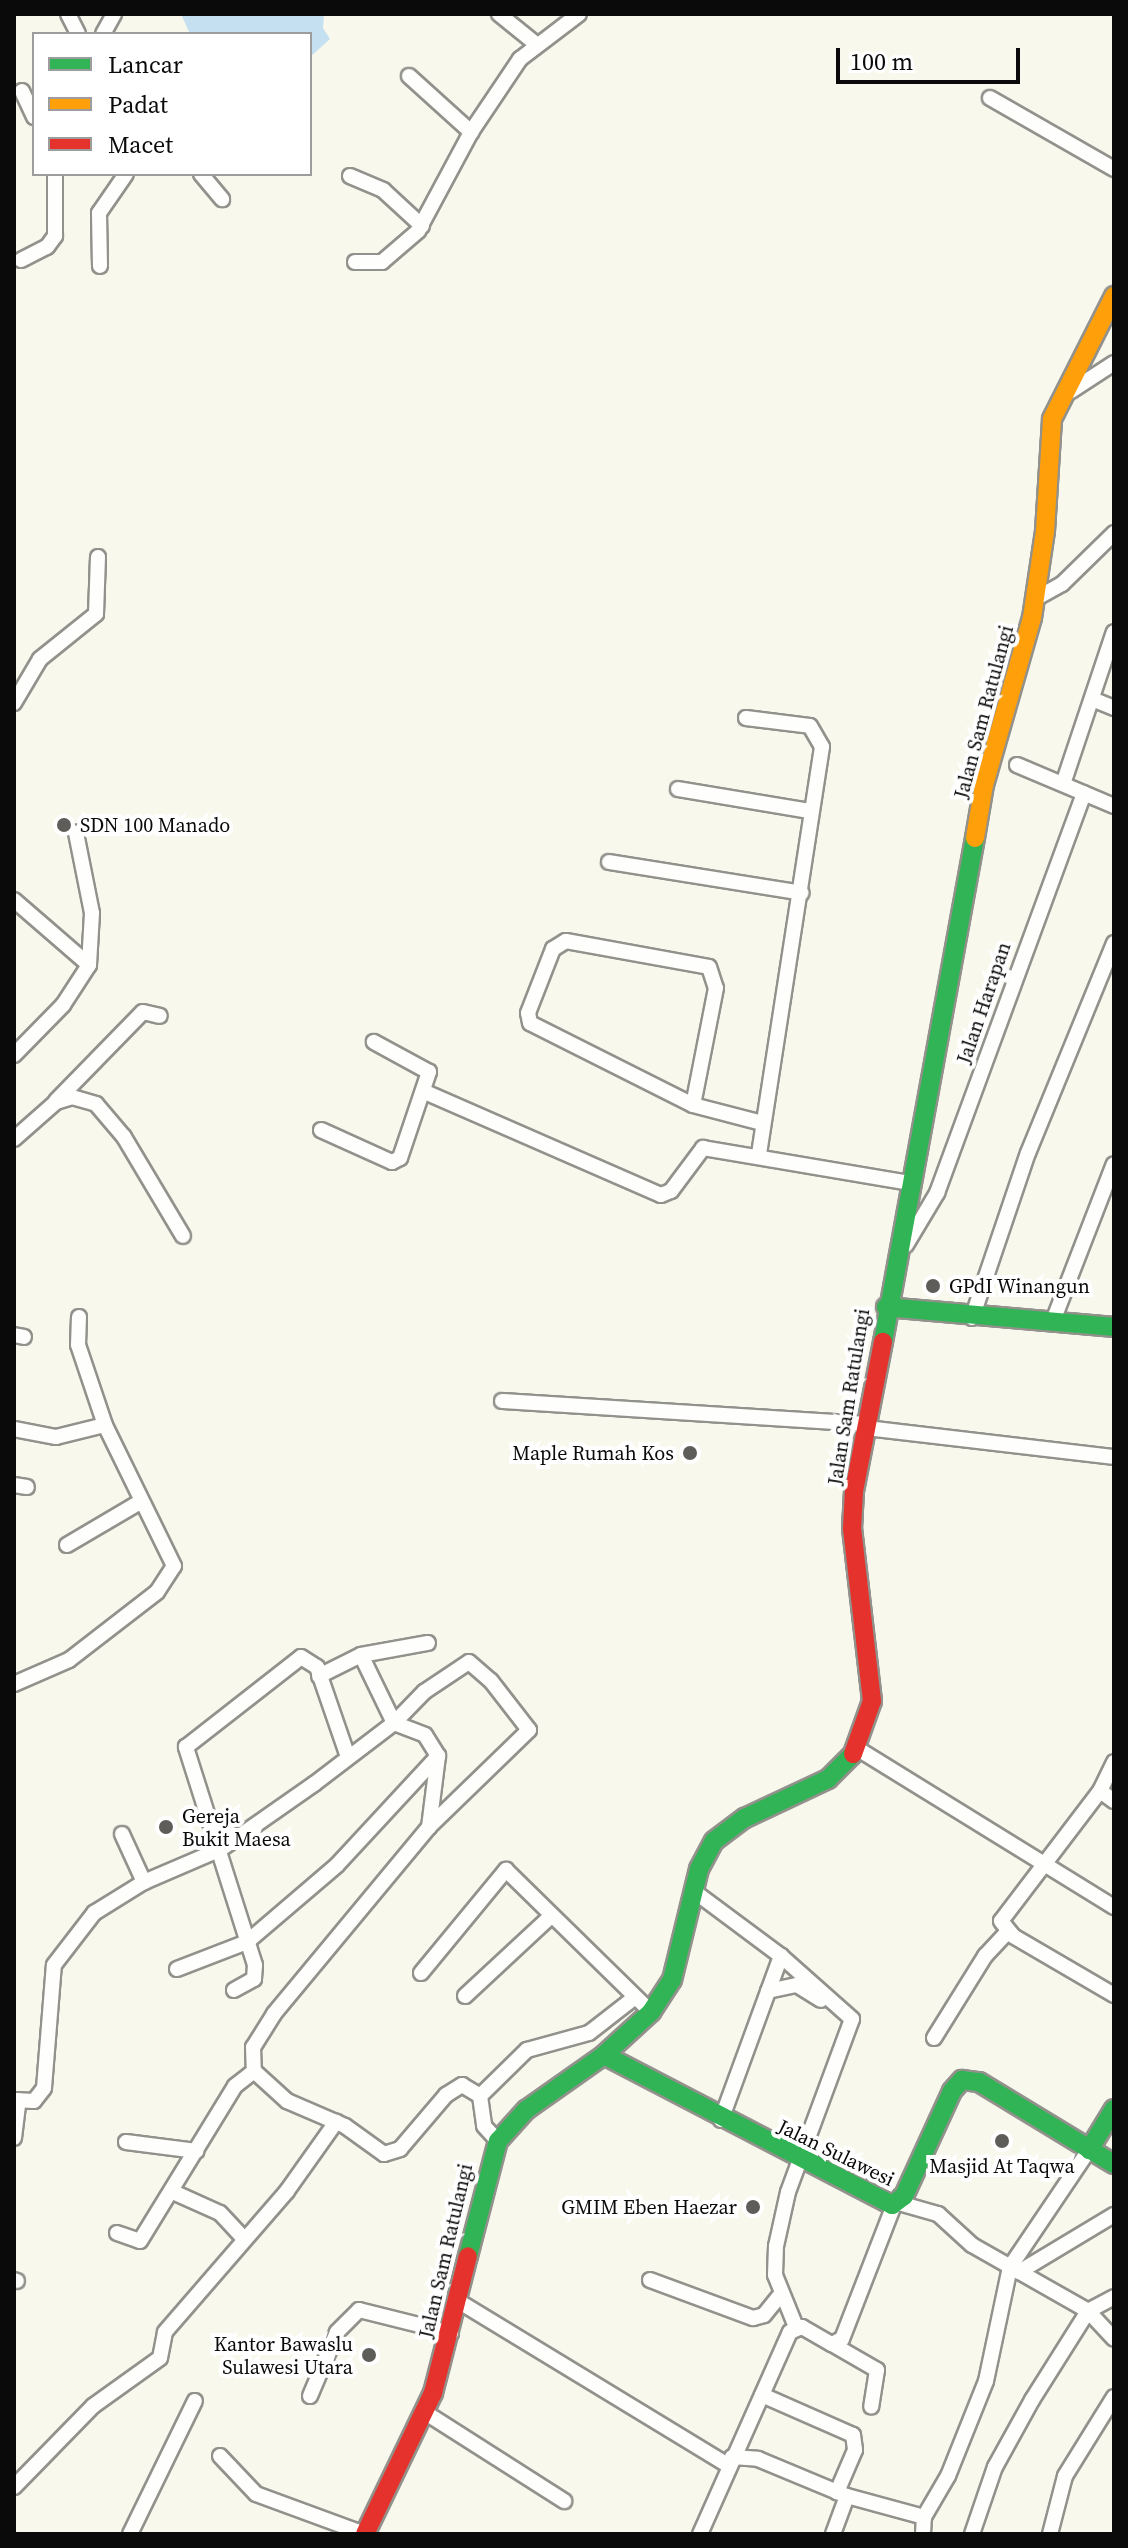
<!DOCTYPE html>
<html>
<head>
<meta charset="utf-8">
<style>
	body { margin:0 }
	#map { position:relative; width:1128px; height:2548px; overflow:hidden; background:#f9f8ed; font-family:"Source Serif 4",serif }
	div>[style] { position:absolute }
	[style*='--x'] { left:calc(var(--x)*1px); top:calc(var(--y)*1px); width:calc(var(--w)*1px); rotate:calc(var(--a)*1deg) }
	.water>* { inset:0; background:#c5e0f0 }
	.roads { filter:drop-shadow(2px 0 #92918c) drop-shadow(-2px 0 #92918c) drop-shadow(0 2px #92918c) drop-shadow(0 -2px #92918c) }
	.street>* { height:14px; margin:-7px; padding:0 7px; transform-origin:7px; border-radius:7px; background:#fefefc }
	.fast>* { height:18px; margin:-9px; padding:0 9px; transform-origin:9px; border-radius:9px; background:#30b455 }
	.slow>* { height:18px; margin:-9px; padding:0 9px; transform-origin:9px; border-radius:9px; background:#ff9f0a }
	.jam>* { height:18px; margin:-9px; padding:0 9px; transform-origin:9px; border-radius:9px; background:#e5322d }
	.dots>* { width:22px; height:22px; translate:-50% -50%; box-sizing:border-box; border:4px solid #fff; border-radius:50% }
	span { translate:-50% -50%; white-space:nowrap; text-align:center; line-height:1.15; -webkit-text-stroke:8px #fff; paint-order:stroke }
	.street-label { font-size:20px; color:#0a0a0a }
	.poi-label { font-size:20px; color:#0a0a0a }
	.left { translate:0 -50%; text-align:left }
	.right { translate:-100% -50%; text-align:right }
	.frame { position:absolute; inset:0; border:16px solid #0a0a0a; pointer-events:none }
	.legend { position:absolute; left:32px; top:32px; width:280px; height:144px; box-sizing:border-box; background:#fff; border:2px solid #9d9d9d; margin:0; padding:10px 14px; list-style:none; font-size:24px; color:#0a0a0a }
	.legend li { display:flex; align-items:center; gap:16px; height:40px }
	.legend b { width:40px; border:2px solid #9d9d9d }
	.scale { position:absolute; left:836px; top:48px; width:184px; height:36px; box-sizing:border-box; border:4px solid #0a0a0a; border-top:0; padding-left:10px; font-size:24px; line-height:28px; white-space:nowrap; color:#0a0a0a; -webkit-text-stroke:6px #fff; paint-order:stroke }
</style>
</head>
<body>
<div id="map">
	<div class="water">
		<i style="clip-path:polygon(181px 14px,324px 14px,323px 28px,330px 39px,310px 57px,310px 34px,190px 34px)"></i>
	</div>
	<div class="roads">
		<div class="street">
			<i style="--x:68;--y:14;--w:22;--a:63"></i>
			<i style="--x:499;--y:14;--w:48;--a:39"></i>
			<i style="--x:103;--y:34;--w:23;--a:-61"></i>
			<i style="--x:409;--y:76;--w:84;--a:42.1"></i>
			<i style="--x:22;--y:91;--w:29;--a:65"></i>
			<i style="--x:990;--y:98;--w:143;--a:29.8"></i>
			<i style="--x:201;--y:174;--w:33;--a:50"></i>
			<i style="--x:350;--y:176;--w:36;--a:23"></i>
			<i style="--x:383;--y:190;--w:53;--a:42.7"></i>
			<i style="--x:21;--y:260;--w:29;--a:-27"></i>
			<i style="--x:47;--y:247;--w:14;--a:-54"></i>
			<i style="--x:55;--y:236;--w:62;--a:-90"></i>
			<i style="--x:355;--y:262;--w:27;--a:0"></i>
			<i style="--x:382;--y:262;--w:48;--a:-40.7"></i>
			<i style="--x:418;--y:231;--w:112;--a:-61.8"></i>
			<i style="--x:471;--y:132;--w:88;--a:-56.1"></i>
			<i style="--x:520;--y:59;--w:74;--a:-37.3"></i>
			<i style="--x:100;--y:266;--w:53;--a:-91.1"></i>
			<i style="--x:99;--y:213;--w:47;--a:-55.3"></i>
			<i style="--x:1071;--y:391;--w:51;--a:-33.1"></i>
			<i style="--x:1035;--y:599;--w:31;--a:-29"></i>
			<i style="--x:1062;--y:584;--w:73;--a:-44.4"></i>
			<i style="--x:1092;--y:699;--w:24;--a:22"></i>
			<i style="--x:14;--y:703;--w:51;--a:-59.4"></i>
			<i style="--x:40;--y:659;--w:72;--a:-38.8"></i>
			<i style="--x:96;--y:614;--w:57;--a:-88"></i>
			<i style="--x:746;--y:718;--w:64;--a:7.1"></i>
			<i style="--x:810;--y:726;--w:24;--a:60"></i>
			<i style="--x:822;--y:747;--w:412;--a:98.8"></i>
			<i style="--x:1017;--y:765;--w:105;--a:22.9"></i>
			<i style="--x:1063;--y:784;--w:160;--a:-71.5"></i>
			<i style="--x:678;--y:789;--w:134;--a:9.5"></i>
			<i style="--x:609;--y:862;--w:195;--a:9.1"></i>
			<i style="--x:14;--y:900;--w:99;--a:40.9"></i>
			<i style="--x:14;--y:1055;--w:70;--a:-45.6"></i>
			<i style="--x:63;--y:1005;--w:48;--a:-57"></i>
			<i style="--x:89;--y:965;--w:52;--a:-86.7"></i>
			<i style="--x:92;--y:913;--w:82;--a:-101.3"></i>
			<i style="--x:425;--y:1092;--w:257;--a:23.6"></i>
			<i style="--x:661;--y:1195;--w:11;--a:-22"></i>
			<i style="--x:671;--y:1191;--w:54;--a:-53.3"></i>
			<i style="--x:703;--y:1148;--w:211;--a:9.6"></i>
			<i style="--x:56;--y:1101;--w:124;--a:-45.7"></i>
			<i style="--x:143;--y:1012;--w:17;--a:13"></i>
			<i style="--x:693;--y:1105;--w:182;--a:-153.3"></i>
			<i style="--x:530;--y:1023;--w:10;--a:-101"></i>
			<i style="--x:528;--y:1013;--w:69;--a:-68.7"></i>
			<i style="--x:553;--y:949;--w:15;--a:-32"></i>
			<i style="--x:566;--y:941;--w:145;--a:10.3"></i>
			<i style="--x:709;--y:967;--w:22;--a:72"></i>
			<i style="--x:716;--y:988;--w:119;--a:101.1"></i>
			<i style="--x:693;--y:1105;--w:71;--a:14.6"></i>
			<i style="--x:321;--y:1130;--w:78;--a:24.3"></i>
			<i style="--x:392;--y:1162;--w:9;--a:-27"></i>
			<i style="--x:400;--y:1158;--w:91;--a:-71.4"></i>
			<i style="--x:429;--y:1072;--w:63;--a:-151.4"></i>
			<i style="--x:14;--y:1139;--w:56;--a:-41.4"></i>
			<i style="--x:56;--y:1102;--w:17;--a:-17"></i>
			<i style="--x:72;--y:1097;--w:25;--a:16"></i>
			<i style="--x:96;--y:1104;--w:43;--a:49.7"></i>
			<i style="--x:124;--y:1137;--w:115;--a:59.2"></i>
			<i style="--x:906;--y:1245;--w:61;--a:-59.2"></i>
			<i style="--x:937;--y:1193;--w:426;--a:-69.8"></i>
			<i style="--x:972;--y:1318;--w:174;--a:-71.3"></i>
			<i style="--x:1028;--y:1153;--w:227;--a:-67.7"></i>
			<i style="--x:1053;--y:1321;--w:168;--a:-68.8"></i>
			<i style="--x:14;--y:1335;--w:10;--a:11"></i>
			<i style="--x:502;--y:1401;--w:366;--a:3.6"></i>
			<i style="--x:867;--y:1428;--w:249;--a:6.7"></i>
			<i style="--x:14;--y:1429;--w:43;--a:10.8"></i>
			<i style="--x:56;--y:1437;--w:50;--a:-13.8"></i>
			<i style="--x:14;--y:1485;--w:13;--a:9"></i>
			<i style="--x:67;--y:1545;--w:85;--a:-30.5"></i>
			<i style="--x:361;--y:1655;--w:76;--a:64.1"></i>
			<i style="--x:319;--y:1676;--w:47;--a:-26.6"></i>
			<i style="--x:361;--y:1655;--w:68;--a:-10.2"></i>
			<i style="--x:14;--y:1684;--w:60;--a:-23.6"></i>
			<i style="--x:69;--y:1660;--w:111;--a:-37.7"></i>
			<i style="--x:157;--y:1592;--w:31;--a:-57"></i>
			<i style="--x:174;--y:1566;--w:157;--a:-116.1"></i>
			<i style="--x:105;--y:1425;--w:84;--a:-108.6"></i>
			<i style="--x:78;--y:1345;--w:28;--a:-88"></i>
			<i style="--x:394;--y:1723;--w:33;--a:21"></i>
			<i style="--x:425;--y:1735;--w:25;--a:58"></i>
			<i style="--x:438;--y:1756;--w:72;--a:97.2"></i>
			<i style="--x:429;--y:1827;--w:243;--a:129.7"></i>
			<i style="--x:274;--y:2014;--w:39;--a:122"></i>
			<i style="--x:253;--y:2047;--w:24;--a:88"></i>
			<i style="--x:254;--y:2071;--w:45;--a:42.3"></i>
			<i style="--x:287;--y:2101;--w:63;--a:23.3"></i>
			<i style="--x:345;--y:2126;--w:48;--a:35.7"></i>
			<i style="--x:384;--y:2154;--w:17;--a:-17"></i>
			<i style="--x:400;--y:2149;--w:71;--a:-49.6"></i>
			<i style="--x:446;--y:2095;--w:19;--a:-32"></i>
			<i style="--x:462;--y:2085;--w:21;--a:31"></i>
			<i style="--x:480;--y:2096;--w:30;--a:82"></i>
			<i style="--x:484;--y:2126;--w:21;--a:47"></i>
			<i style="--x:858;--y:1749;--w:301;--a:31.7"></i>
			<i style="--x:1100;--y:1791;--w:32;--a:-64"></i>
			<i style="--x:1114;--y:1801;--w:17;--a:-144"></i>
			<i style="--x:1100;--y:1791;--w:163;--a:127.3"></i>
			<i style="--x:1001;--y:1921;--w:19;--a:51"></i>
			<i style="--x:1013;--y:1936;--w:117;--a:30.3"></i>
			<i style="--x:122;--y:1834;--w:53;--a:65.4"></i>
			<i style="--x:695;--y:1892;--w:107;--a:36.7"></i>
			<i style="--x:781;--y:1956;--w:95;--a:41.6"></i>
			<i style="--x:852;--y:2019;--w:184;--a:110.3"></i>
			<i style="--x:788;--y:2192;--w:55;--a:102.5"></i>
			<i style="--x:776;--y:2246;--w:29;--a:92"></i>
			<i style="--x:775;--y:2275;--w:56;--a:68"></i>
			<i style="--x:177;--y:1969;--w:75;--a:-21.1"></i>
			<i style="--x:247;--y:1942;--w:118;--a:-40.5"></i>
			<i style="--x:337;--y:1865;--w:149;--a:-47.2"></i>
			<i style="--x:421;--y:1973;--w:134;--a:-50.5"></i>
			<i style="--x:506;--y:1870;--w:203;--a:44.4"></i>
			<i style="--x:234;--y:1990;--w:23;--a:-29"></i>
			<i style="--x:254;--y:1979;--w:14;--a:-86"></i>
			<i style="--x:255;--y:1965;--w:229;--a:-107.6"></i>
			<i style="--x:186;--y:1747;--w:146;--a:-38"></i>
			<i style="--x:301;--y:1657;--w:19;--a:32"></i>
			<i style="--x:317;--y:1667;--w:95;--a:71"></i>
			<i style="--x:768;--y:1991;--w:30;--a:-12"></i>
			<i style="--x:797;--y:1985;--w:28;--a:32"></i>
			<i style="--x:465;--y:1996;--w:117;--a:-42.9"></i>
			<i style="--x:934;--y:2038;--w:97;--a:-58.1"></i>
			<i style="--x:985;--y:1956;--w:33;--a:-47"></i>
			<i style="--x:480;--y:2096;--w:66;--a:-44.4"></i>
			<i style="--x:527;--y:2050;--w:64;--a:-15.3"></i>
			<i style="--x:589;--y:2033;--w:57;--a:-37.9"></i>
			<i style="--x:14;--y:2100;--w:20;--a:3"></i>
			<i style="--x:34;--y:2101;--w:16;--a:-52"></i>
			<i style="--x:44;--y:2088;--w:123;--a:-85.4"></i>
			<i style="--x:54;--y:1965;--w:66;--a:-52.4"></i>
			<i style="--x:94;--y:1913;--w:59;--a:-31.8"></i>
			<i style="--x:144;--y:1882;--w:84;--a:-23.2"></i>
			<i style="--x:221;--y:1849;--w:113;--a:-35"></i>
			<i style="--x:314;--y:1784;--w:101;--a:-37.3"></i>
			<i style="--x:394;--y:1723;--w:43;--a:-45.9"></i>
			<i style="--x:424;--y:1692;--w:54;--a:-33.7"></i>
			<i style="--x:469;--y:1662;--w:29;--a:41"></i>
			<i style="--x:491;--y:1681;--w:62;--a:52.2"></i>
			<i style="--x:529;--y:1730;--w:139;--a:135.9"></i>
			<i style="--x:721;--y:2120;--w:175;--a:-69.9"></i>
			<i style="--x:14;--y:2138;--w:38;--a:-83"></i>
			<i style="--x:126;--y:2142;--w:71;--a:7.3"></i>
			<i style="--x:173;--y:2192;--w:51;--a:24.1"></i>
			<i style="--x:220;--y:2213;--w:34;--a:47"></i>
			<i style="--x:899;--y:2203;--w:41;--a:15.8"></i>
			<i style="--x:938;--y:2214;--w:46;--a:42.4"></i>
			<i style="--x:972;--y:2245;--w:133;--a:29.6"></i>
			<i style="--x:1088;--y:2311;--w:38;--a:47"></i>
			<i style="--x:117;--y:2233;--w:24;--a:19"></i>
			<i style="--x:140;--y:2241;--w:182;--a:-58.5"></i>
			<i style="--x:235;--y:2086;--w:24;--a:-38"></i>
			<i style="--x:1019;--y:2272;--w:111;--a:-31"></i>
			<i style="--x:14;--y:2280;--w:3;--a:18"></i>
			<i style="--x:650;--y:2280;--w:110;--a:20.3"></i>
			<i style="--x:753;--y:2318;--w:11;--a:-15"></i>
			<i style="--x:764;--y:2315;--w:28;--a:-51"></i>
			<i style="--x:458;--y:2301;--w:317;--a:31.3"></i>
			<i style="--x:832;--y:2344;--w:52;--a:30"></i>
			<i style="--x:877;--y:2370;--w:37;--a:99"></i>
			<i style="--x:762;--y:2395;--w:99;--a:23.7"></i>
			<i style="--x:853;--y:2435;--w:15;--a:82"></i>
			<i style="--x:855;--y:2450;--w:46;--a:113.2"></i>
			<i style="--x:310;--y:2396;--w:69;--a:-67.1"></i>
			<i style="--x:337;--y:2332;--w:31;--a:-45"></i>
			<i style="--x:359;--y:2310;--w:95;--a:14"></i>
			<i style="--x:426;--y:2413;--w:164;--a:32.5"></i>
			<i style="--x:220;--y:2456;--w:52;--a:46.5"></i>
			<i style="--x:256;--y:2494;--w:116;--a:20.2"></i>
			<i style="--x:732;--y:2457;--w:26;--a:4"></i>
			<i style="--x:758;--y:2459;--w:96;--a:22.6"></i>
			<i style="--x:847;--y:2496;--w:80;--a:15.3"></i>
			<i style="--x:924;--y:2517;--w:48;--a:-59.7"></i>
			<i style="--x:948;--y:2476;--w:102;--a:-68.2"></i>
			<i style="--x:986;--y:2381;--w:116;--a:-78.1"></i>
			<i style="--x:1010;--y:2267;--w:141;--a:-56"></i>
			<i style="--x:14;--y:2487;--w:113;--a:-45.7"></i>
			<i style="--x:93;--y:2406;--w:82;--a:-35.6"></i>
			<i style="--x:160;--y:2358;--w:26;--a:-79"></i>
			<i style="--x:165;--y:2332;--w:186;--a:-49.1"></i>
			<i style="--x:287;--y:2191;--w:85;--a:-54.6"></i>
			<i style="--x:130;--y:2534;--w:148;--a:-64"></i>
			<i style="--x:700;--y:2534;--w:221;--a:-66"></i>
			<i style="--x:790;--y:2332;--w:13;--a:-23"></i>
			<i style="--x:802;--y:2327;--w:34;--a:30"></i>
			<i style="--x:832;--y:2344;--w:11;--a:-27"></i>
			<i style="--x:842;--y:2339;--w:144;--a:-68.8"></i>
			<i style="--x:833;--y:2534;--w:40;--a:-69.8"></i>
			<i style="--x:923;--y:2534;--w:17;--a:-87"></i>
			<i style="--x:972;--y:2534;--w:71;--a:-71.1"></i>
			<i style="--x:995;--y:2467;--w:77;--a:-61.1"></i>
			<i style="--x:1032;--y:2400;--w:105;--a:-57.8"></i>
			<i style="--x:1088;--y:2311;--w:30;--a:-28"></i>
			<i style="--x:1050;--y:2534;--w:60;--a:-75.5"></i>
			<i style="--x:1065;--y:2476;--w:93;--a:-58.2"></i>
		</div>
		<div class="fast">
			<i style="--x:886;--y:1307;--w:229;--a:5"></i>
			<i style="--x:883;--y:1342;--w:512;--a:-79.66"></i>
			<i style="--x:604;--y:2055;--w:325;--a:27.5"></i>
			<i style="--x:892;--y:2205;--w:15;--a:-37"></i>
			<i style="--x:904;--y:2196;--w:115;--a:-65.4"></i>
			<i style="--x:952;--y:2091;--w:15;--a:-48"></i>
			<i style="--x:962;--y:2080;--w:17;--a:7"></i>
			<i style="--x:979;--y:2082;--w:158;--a:31.3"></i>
			<i style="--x:1089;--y:2150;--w:48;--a:-58.6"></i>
			<i style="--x:468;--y:2256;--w:119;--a:-75.4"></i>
			<i style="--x:498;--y:2141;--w:42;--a:-47.9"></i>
			<i style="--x:526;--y:2110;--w:95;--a:-35.2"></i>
			<i style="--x:604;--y:2055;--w:64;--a:-42.5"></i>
			<i style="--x:651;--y:2012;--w:38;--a:-57"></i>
			<i style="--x:672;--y:1980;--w:114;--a:-76.3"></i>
			<i style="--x:699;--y:1869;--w:32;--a:-62"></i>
			<i style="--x:714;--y:1841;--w:39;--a:-37"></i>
			<i style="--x:745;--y:1818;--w:92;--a:-25.2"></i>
			<i style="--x:828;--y:1779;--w:35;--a:-45"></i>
		</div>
		<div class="slow">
			<i style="--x:975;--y:838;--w:54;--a:-80.4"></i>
			<i style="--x:984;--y:785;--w:174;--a:-74"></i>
			<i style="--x:1032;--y:618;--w:88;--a:-81.5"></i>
			<i style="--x:1045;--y:531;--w:112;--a:-86.4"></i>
			<i style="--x:1052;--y:419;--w:138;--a:-63.2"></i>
		</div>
		<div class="jam">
			<i style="--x:853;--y:1754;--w:56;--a:-70.3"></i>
			<i style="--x:872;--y:1701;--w:173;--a:-96.6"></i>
			<i style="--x:852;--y:1529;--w:38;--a:-87"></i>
			<i style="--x:854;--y:1491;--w:152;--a:-79"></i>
			<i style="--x:365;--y:2534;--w:157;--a:-64.3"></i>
			<i style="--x:433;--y:2393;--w:141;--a:-75.7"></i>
		</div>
	</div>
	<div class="dots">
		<i style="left:64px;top:825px;background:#5e5d59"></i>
		<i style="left:933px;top:1286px;background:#5e5d59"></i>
		<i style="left:690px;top:1453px;background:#5e5d59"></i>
		<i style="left:166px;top:1827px;background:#5e5d59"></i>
		<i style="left:1002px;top:2141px;background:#5e5d59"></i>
		<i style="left:753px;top:2207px;background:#5e5d59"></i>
		<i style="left:369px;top:2355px;background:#5e5d59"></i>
	</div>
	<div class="street-label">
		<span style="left:984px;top:712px;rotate:-75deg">Jalan Sam Ratulangi</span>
		<span style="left:984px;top:1003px;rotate:-71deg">Jalan Harapan</span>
		<span style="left:849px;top:1397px;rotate:-81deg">Jalan Sam Ratulangi</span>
		<span style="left:836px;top:2153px;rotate:26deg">Jalan Sulawesi</span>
		<span style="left:446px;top:2251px;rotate:-77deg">Jalan Sam Ratulangi</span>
	</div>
	<div class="poi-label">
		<span class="left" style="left:80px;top:825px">SDN 100 Manado</span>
		<span class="left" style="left:949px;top:1286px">GPdI Winangun</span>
		<span class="right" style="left:674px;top:1453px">Maple Rumah Kos</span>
		<span class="left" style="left:182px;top:1828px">Gereja<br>Bukit Maesa</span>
		<span style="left:1002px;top:2166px">Masjid At Taqwa</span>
		<span class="right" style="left:737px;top:2207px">GMIM Eben Haezar</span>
		<span class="right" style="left:353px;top:2356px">Kantor Bawaslu<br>Sulawesi Utara</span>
	</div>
	<div class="frame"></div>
	<ul class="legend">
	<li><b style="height:10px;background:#30b455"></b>Lancar</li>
	<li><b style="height:10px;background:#ff9f0a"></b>Padat</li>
	<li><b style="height:10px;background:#e5322d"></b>Macet</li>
	</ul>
	<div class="scale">100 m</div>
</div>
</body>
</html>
